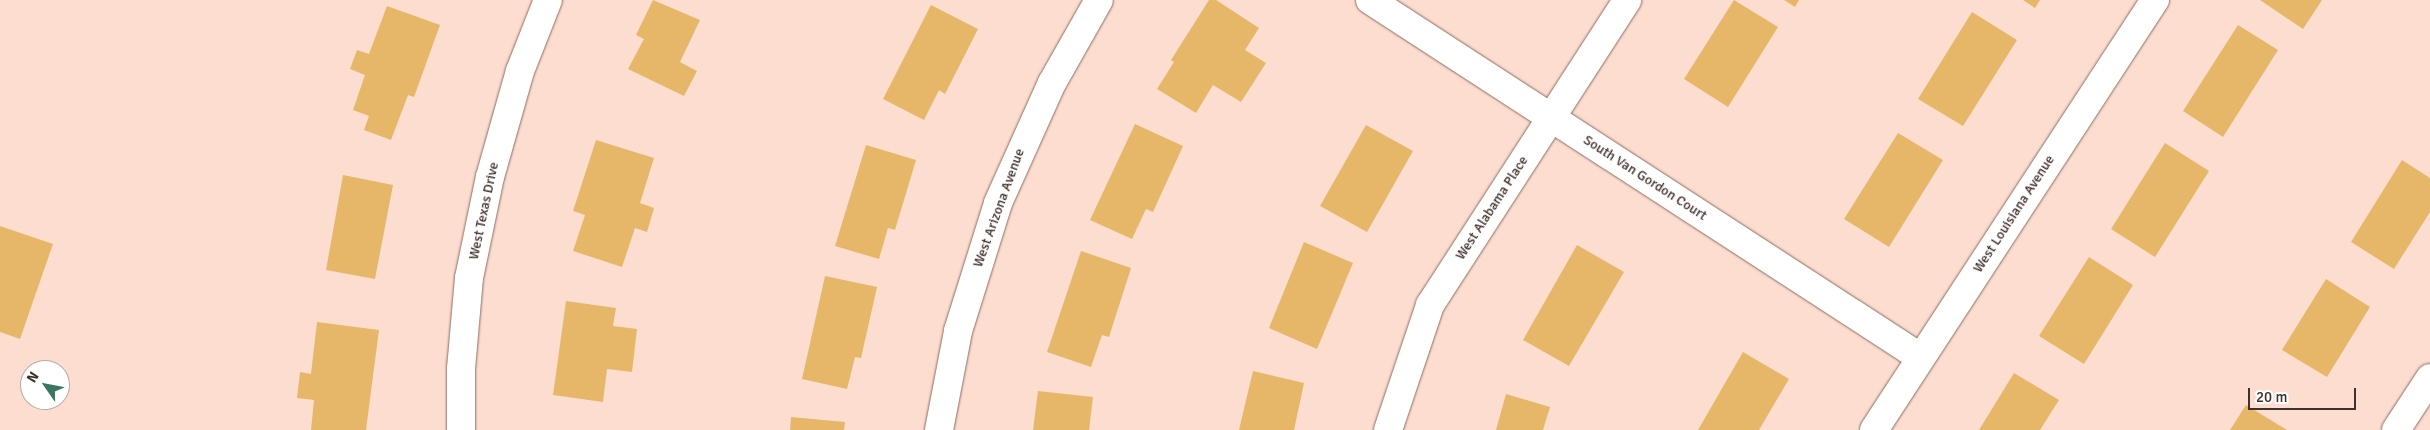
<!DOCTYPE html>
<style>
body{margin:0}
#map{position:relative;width:2430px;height:430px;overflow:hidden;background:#fcddd0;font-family:Signika,sans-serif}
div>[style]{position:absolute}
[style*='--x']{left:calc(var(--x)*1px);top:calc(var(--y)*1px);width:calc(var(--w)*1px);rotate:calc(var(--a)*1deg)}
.building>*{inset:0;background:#e6b769}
.roads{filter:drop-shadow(0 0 1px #8f6d5e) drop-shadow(0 0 1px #8f6d5e)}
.minor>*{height:28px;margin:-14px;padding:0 14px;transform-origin:14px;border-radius:14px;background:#fff}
span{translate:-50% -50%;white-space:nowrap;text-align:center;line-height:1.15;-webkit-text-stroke:4.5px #fff;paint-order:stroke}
.street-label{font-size:14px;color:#3f302a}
.north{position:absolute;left:20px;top:360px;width:50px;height:50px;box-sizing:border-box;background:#fff;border:1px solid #b2acaa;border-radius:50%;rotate:303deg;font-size:14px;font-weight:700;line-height:20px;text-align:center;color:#3f302a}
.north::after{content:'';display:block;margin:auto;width:18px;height:22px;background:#3a7763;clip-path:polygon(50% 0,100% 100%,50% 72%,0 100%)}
.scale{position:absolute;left:2248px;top:388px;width:108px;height:22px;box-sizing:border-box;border:2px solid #3f302a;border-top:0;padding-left:6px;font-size:15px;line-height:18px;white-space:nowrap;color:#3f302a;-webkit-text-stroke:4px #fff;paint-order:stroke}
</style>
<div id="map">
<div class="building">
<i style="clip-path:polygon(653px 0,700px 20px,680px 62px,697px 71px,684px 96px,628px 69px,644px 39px,636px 35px)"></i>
<i style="clip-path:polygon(1209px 0,1216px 0,1259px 28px,1245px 50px,1266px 63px,1241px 102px,1213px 85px,1196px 113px,1157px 89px,1174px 62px,1171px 60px)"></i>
<i style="clip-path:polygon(1734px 0,1778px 27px,1728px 107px,1684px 79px)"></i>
<i style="clip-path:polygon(1784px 0,1799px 0,1795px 7px)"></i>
<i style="clip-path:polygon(2023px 0,2040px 0,2035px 8px)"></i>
<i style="clip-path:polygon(2260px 0,2322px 0,2303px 29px)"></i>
<i style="clip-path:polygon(931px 5px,978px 29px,945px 94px,939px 90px,924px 120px,883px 99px)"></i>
<i style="clip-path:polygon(387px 6px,440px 25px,414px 97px,408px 95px,391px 140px,364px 130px,369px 116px,353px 110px,365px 75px,350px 69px,357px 50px,369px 54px)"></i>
<i style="clip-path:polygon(1972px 12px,2017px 40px,1963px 126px,1918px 99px)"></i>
<i style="clip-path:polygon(2238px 25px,2278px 50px,2223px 137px,2183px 111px)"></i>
<i style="clip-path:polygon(1135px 124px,1183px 146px,1153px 212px,1146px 209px,1132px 239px,1090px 220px)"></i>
<i style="clip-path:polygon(1366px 125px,1413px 151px,1367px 232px,1320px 206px)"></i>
<i style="clip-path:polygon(1898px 133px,1943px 160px,1889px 247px,1844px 219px)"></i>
<i style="clip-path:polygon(596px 140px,654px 158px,640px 203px,654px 208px,647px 232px,635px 228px,622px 267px,573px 251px,585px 215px,573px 211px)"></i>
<i style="clip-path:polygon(2165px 143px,2209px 171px,2155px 257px,2111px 229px)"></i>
<i style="clip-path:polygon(866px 145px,916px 160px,895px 230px,888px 228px,879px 259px,835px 246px)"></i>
<i style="clip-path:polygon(2402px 160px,2430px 178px,2430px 212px,2394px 269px,2351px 242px)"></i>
<i style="clip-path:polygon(343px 175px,393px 185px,375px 279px,326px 270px)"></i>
<i style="clip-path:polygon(0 226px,53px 244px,20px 339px,0 332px)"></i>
<i style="clip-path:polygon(1304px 242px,1353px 263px,1317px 349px,1269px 328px)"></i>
<i style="clip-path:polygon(1577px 245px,1624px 272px,1569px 366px,1523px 340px)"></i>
<i style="clip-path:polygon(1081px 251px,1131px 268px,1109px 337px,1102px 335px,1091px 367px,1047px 352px)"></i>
<i style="clip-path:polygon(2089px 257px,2133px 285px,2084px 364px,2039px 336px)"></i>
<i style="clip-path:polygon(825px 276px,877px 287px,861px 358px,855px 357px,847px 389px,802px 379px)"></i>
<i style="clip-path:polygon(2326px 279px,2370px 307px,2327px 377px,2282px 350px)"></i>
<i style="clip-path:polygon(566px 301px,616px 308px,613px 326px,637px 329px,632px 372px,607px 369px,603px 402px,553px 395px)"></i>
<i style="clip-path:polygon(317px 322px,379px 330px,366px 430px,311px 430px,314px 400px,297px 398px,300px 372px,311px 374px)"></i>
<i style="clip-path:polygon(1743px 352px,1789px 379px,1759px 430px,1698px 430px)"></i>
<i style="clip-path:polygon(1253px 371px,1304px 383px,1294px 430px,1239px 430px)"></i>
<i style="clip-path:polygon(2014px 373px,2059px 400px,2040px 430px,1979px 430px)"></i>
<i style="clip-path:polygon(1038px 391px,1093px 397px,1089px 430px,1033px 430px)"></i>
<i style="clip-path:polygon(1506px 394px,1550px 407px,1543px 430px,1496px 430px)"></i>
<i style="clip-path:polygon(2246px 405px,2287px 430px,2230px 430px)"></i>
<i style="clip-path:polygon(791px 417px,845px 422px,844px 430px,790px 430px)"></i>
</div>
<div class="roads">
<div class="minor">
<i style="--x:1370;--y:0;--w:656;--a:32.99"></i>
<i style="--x:461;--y:430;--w:61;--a:-90"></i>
<i style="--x:461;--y:369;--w:91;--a:-85"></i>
<i style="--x:469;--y:278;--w:103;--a:-78.3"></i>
<i style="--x:490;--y:177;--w:110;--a:-74.2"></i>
<i style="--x:520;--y:71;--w:76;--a:-68.5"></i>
<i style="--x:939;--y:430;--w:101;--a:-79.1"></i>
<i style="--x:958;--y:331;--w:134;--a:-72.6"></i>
<i style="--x:998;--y:203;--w:132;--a:-65.8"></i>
<i style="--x:1052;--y:83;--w:95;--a:-60.5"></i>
<i style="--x:1388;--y:430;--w:132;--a:-71.4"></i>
<i style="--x:1430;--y:305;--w:363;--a:-57.1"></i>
<i style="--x:1874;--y:430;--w:514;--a:-56.84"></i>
<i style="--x:2396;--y:430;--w:62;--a:-56.8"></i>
</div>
</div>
<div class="street-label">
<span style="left:1645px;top:178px;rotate:33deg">South Van Gordon Court</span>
<span style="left:999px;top:208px;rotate:-70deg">West Arizona Avenue</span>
<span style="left:1492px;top:208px;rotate:-57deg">West Alabama Place</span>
<span style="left:484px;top:211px;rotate:-78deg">West Texas Drive</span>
<span style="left:2014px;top:214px;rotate:-57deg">West Louisiana Avenue</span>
</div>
<div class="north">N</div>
<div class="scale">20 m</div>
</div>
